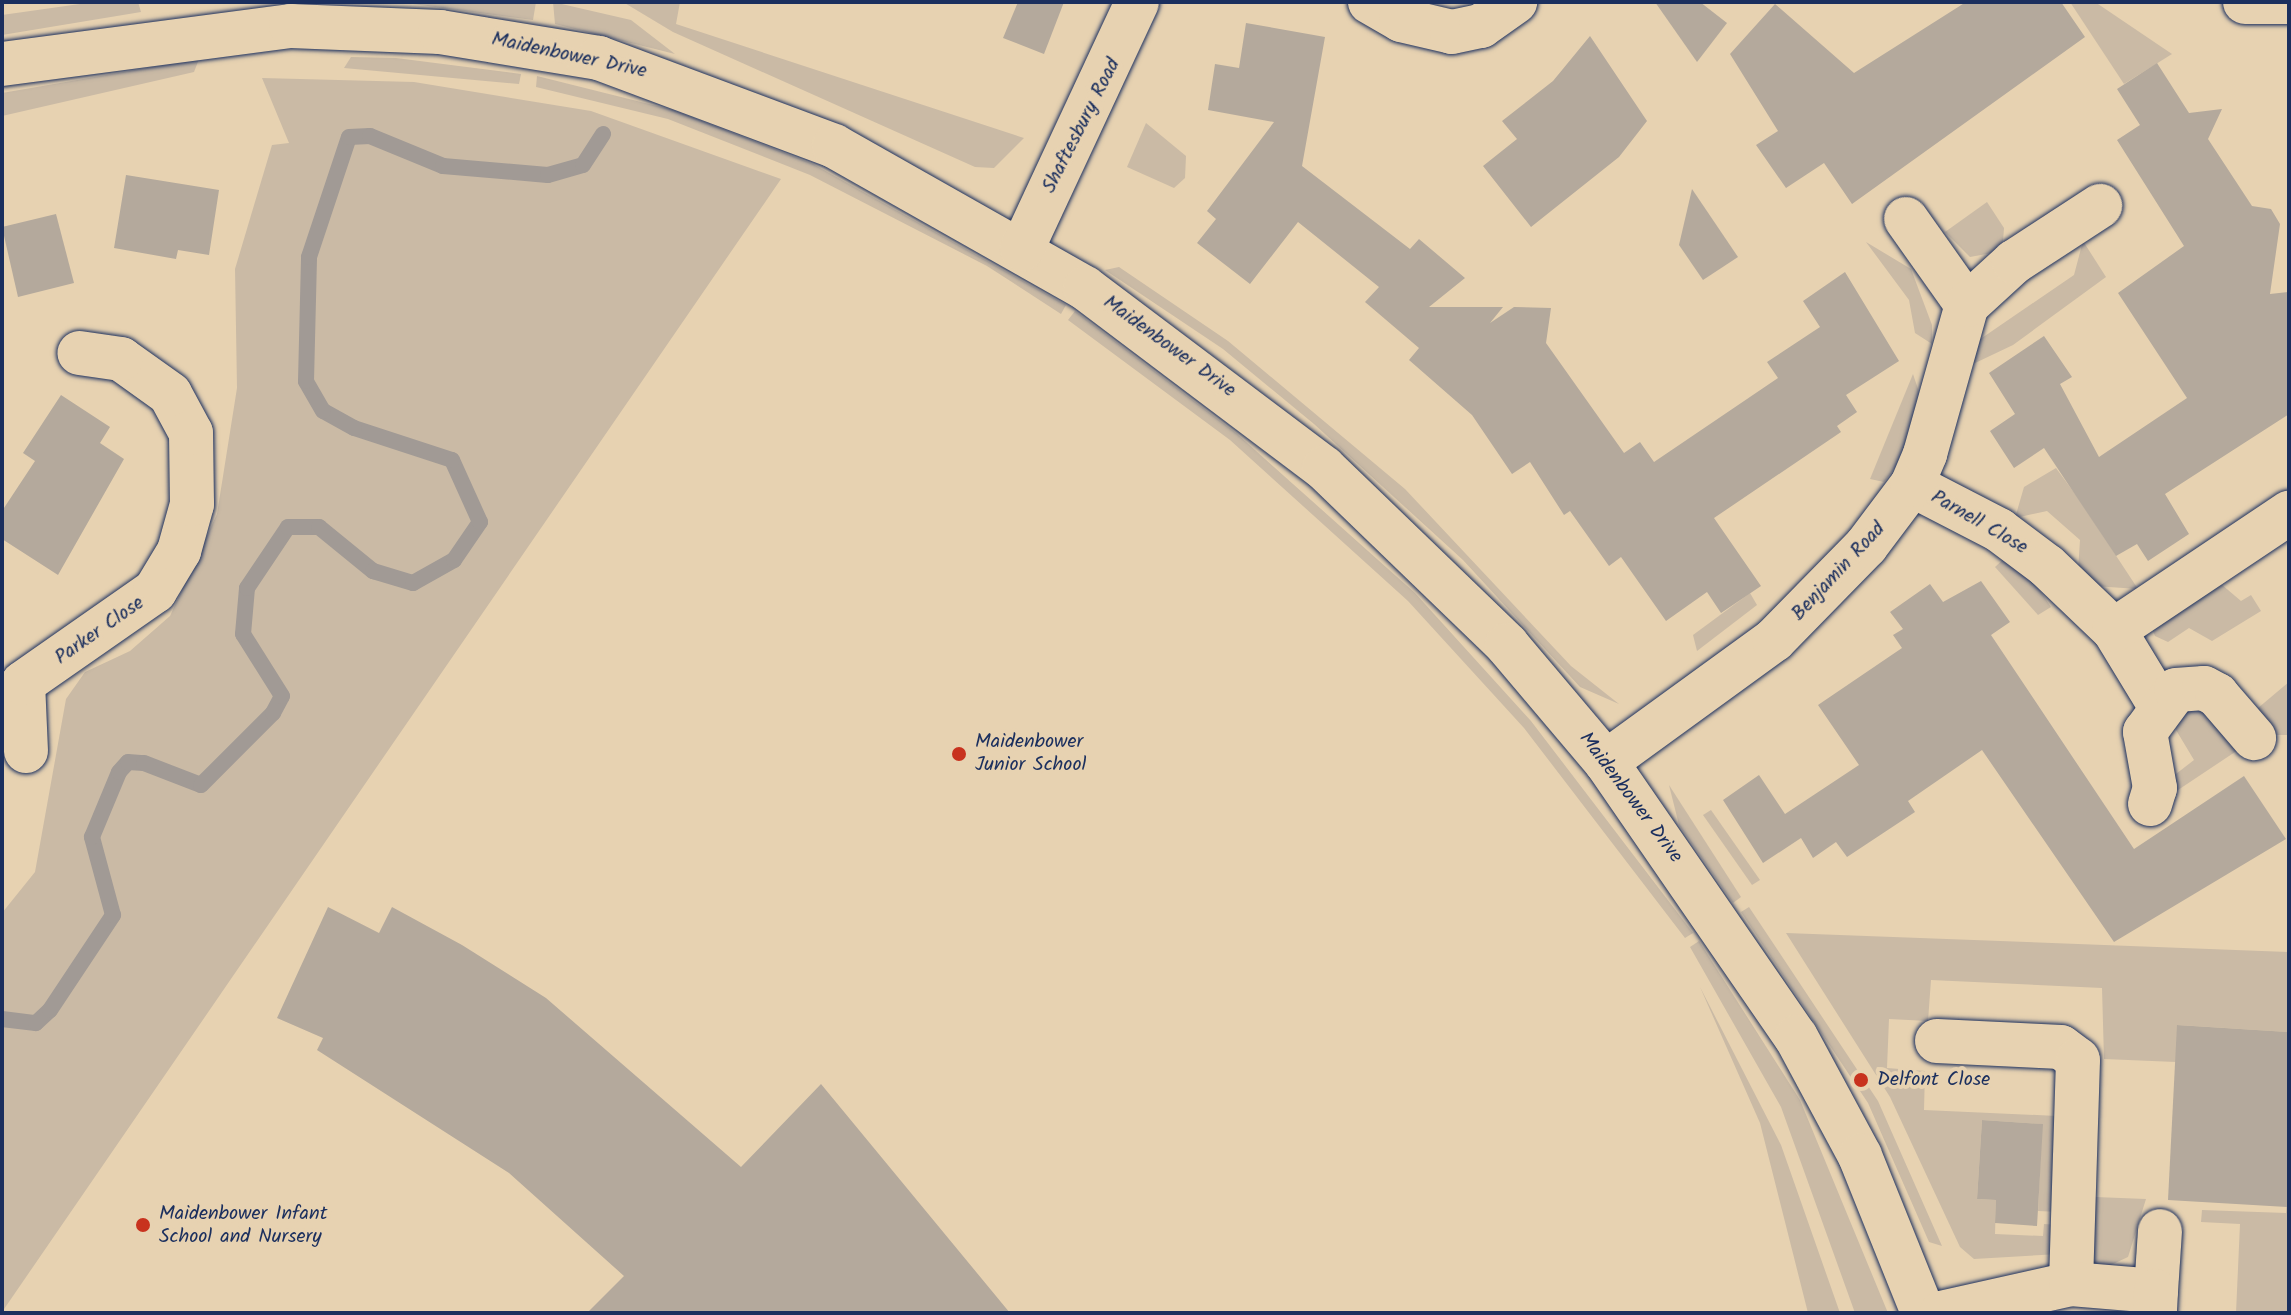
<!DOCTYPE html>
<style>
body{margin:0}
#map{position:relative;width:2291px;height:1315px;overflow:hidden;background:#e7d2b1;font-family:Kalam,sans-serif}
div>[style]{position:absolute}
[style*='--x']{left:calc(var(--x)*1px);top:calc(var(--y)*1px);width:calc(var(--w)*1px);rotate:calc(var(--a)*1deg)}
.green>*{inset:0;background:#cabaa5}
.stream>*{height:16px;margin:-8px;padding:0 8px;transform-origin:8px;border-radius:8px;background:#a19a95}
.building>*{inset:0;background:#b4a99c}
.roads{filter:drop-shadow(0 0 2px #1b2f5e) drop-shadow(0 0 2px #1b2f5e)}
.minor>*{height:44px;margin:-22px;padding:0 22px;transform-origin:22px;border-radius:22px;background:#e7d2b1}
.dots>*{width:22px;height:22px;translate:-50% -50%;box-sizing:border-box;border:4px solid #e7d2b1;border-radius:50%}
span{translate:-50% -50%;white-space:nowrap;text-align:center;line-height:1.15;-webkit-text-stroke:8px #e7d2b1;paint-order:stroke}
.street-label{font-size:20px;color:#1b2f5e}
.poi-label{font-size:20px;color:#1b2f5e}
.left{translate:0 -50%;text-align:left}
.frame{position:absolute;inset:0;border:4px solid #1b2f5e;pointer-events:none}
</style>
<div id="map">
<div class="green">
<i style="clip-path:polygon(94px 2px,138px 2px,141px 12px,2px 35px,2px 15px)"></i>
<i style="clip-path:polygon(398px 2px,536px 2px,533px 20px)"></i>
<i style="clip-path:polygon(553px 2px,631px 20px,675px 54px,555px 24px)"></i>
<i style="clip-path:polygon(623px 2px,680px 2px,676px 24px,1024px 138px,994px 168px,975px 167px,673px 32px)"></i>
<i style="clip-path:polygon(2070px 2px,2095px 2px,2172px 54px,2124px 84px)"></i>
<i style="clip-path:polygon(351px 57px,396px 58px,521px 74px,519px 84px,344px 68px)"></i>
<i style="clip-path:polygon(199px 59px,194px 72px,2px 116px,2px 93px)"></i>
<i style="clip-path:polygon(537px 76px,673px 110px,813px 164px,1066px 305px,1061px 314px,987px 266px,810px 175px,668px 119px,536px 87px)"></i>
<i style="clip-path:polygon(262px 78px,414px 82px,591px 111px,781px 179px,2px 1312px,2px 913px,35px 872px,66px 699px,85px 672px,130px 651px,170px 616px,217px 514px,237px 388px,235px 269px,272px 145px,289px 143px)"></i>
<i style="clip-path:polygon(1146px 123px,1186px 156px,1185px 178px,1174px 188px,1127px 167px)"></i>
<i style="clip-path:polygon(1987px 202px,2004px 228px,2003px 241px,1997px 252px,1970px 257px,1945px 232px)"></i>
<i style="clip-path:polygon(2083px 241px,2106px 277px,2013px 345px,1973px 364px,1976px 342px,2074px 275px)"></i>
<i style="clip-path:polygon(1866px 242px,1911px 269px,1932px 325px,1932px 344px,1915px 333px,1909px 300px)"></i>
<i style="clip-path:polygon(1119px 267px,1228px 341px,1405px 489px,1571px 666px,1619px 704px,1580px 687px,1463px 560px,1314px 424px,1223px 349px,1105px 270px)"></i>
<i style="clip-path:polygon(1075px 311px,1236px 433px,1415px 593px,1531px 721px,1693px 933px,1685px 938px,1524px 728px,1408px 601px,1230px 440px,1068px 320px)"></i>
<i style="clip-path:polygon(1913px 374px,1922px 401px,1898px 464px,1884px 482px,1870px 479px)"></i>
<i style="clip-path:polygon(2056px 468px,2078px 498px,2138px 589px,2094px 586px,2078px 571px,2080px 540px,2047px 511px,2015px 518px,2024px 487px)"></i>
<i style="clip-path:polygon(2006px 557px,2036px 585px,2051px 607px,2038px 615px,1995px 567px)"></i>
<i style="clip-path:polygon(2221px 584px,2241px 601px,2251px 595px,2261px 611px,2212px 641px,2189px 628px,2168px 642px,2155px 636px,2152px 629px)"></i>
<i style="clip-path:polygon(1750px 593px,1757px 605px,1697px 651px,1693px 635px)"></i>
<i style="clip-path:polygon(2289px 682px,2289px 735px,2269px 735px,2258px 708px)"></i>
<i style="clip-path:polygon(2198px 705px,2238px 750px,2175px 792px,2172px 777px,2194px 760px,2176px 730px,2177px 710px)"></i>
<i style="clip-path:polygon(1669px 785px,1741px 897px,1733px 903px,1679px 825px)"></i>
<i style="clip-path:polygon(1711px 810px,1760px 880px,1752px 885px,1703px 815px)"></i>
<i style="clip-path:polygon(1749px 907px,1878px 1101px,1942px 1246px,1929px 1242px,1868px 1103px,1741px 912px)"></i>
<i style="clip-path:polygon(1786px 933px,2289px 952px,2289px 1032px,2178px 1025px,2176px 1062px,2104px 1059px,2102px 988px,1931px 980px,1928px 1021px,1889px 1019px,1887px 1068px,1925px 1071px,1924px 1110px,2057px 1116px,2060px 1212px,2038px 1211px,2042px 1124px,1982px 1120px,1977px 1199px,1996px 1200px,1995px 1234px,2043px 1236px,2044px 1224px,2059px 1225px,2059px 1254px,1974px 1259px,1960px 1247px,1890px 1097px)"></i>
<i style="clip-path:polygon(1699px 941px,1800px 1100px,1888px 1313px,1855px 1313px,1781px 1107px,1690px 947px)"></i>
<i style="clip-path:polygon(1700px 987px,1781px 1145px,1840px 1313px,1808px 1313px,1760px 1123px)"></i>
<i style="clip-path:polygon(2289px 1168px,2289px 1313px,2236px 1313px,2240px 1224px,2201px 1222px,2202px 1210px,2286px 1213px)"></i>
<i style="clip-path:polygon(2095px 1197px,2146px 1199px,2128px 1257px,2098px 1271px,2088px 1259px)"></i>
</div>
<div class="stream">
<i style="--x:2;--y:1019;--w:34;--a:7"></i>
<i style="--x:36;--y:1023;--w:19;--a:-43"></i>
<i style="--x:50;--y:1010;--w:114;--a:-56.4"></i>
<i style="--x:113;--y:915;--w:81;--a:-105.1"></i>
<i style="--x:92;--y:837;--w:70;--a:-67.4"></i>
<i style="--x:119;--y:772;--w:13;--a:-48"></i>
<i style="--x:128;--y:762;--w:16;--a:4"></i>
<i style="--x:144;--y:763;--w:61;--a:21.1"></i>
<i style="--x:201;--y:785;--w:102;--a:-45"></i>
<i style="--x:273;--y:713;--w:19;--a:-62"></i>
<i style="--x:282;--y:696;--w:73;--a:-122.2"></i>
<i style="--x:243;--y:634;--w:46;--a:-85"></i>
<i style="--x:247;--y:588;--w:73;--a:-56.1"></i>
<i style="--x:288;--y:527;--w:31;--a:0"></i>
<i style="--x:319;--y:527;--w:70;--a:39.2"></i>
<i style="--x:373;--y:571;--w:42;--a:16.7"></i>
<i style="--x:413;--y:583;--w:47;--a:-29.3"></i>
<i style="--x:454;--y:560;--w:46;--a:-55.6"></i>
<i style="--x:480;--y:522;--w:68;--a:-114.3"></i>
<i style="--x:452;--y:460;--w:103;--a:-161.9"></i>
<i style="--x:354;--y:428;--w:35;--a:-151"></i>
<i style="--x:323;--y:411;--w:34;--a:-120"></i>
<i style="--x:306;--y:381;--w:124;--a:-88.6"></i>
<i style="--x:309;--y:257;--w:126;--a:-71.6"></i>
<i style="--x:349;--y:137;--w:21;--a:-3"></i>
<i style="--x:370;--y:136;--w:79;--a:22.3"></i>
<i style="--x:443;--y:166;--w:105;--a:4.9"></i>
<i style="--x:548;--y:175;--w:36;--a:-16"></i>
<i style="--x:583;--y:165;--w:37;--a:-57"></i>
</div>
<div class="building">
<i style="clip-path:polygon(1018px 2px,1064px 2px,1044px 54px,1003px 38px)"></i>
<i style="clip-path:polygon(1655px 2px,1700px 2px,1727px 23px,1697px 62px)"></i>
<i style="clip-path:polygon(1966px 2px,2061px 2px,2085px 37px,1852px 204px,1824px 163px,1786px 188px,1756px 145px,1778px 131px,1730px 54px,1775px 4px,1854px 73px)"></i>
<i style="clip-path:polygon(1246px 23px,1325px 37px,1302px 166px,1410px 249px,1419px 239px,1465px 278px,1429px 307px,1503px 307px,1490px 323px,1514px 307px,1551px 308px,1546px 343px,1624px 453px,1640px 442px,1654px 462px,1778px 378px,1767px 362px,1820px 327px,1803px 301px,1845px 272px,1899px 361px,1846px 395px,1857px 412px,1837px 426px,1841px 432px,1714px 518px,1761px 586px,1721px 613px,1707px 592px,1666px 621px,1621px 557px,1609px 566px,1570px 511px,1564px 515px,1530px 462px,1512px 474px,1472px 415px,1409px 360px,1419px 348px,1365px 302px,1379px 287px,1298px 222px,1250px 284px,1197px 243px,1216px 219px,1207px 211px,1274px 122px,1208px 110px,1215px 64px,1239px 68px)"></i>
<i style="clip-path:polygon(1590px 36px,1647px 121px,1619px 157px,1531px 227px,1483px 166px,1517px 139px,1502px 121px,1553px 81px)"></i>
<i style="clip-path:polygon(2157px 63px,2189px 113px,2222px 109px,2208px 139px,2252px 206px,2271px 209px,2280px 224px,2270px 294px,2289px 292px,2289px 414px,2165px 494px,2189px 534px,2148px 561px,2137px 544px,2116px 556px,2044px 448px,2014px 468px,1990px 431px,2015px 414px,1989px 373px,2044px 336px,2072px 377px,2060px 384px,2099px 457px,2187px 398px,2118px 293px,2184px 246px,2117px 140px,2140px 125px,2117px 89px)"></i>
<i style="clip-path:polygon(126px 175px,219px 190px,209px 255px,178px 250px,176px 259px,114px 248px)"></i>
<i style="clip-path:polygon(1692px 189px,1738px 257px,1703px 280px,1679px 245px)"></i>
<i style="clip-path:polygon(56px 214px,74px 283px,18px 297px,2px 227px)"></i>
<i style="clip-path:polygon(61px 395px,110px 427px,100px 443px,124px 459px,58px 575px,2px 539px,2px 511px,35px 461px,23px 453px)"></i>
<i style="clip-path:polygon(1981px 581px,2010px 622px,1991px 635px,2134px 849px,2244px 776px,2286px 839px,2114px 942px,1982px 750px,1908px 801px,1915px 812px,1847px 857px,1836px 842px,1813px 858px,1801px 838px,1763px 863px,1723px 800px,1759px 775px,1785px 814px,1859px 765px,1818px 705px,1902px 648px,1893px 635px,1903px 629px,1890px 612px,1930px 584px,1943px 602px)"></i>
<i style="clip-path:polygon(328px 907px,379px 933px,392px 907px,462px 945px,546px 998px,741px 1167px,821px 1084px,1010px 1313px,587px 1313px,624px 1276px,509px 1173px,317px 1050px,323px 1038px,277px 1018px)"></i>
<i style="clip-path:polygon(2177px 1025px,2289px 1032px,2287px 1207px,2168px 1200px)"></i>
<i style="clip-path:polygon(1982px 1120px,2043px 1124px,2037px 1226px,1995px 1223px,1996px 1200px,1977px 1199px)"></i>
</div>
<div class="roads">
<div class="minor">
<i style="--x:1370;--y:2;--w:36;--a:30"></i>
<i style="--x:1401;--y:20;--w:52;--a:13.2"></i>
<i style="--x:1452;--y:32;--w:30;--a:-12"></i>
<i style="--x:1481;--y:26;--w:42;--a:-35.2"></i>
<i style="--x:2245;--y:2;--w:44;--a:0"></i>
<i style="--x:2;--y:64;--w:291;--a:-7.5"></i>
<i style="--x:291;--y:26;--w:149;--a:2.3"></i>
<i style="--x:440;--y:32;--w:161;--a:9.3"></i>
<i style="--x:599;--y:58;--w:251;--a:20.5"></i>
<i style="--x:834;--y:146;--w:288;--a:29.5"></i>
<i style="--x:1085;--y:288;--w:299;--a:37"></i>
<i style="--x:1324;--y:468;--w:255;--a:44"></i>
<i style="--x:1507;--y:645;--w:153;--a:49.8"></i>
<i style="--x:1606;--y:762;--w:334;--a:55.4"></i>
<i style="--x:1796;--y:1037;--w:135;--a:61.7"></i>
<i style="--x:1860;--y:1156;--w:169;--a:68.1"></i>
<i style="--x:1906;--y:219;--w:105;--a:54.7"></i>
<i style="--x:1022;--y:249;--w:272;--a:-65"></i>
<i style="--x:1912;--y:485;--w:98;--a:27.3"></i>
<i style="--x:1999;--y:530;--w:60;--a:36.9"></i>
<i style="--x:2047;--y:566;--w:93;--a:43.7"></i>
<i style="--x:2114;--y:630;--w:87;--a:58.7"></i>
<i style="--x:2114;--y:630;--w:211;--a:-33.8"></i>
<i style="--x:26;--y:751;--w:68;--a:-92.5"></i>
<i style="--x:23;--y:683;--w:161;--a:-34.9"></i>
<i style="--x:155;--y:591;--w:47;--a:-59"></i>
<i style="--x:179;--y:551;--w:49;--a:-74.5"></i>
<i style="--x:192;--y:504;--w:71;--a:-90.8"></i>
<i style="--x:191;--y:433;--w:44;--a:-118.3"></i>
<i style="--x:170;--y:394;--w:60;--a:-144.5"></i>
<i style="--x:121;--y:359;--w:42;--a:-171.9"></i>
<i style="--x:1606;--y:762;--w:208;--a:-36"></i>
<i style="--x:1774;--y:640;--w:132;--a:-45.6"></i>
<i style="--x:1866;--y:546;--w:76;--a:-53"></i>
<i style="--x:1912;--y:485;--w:34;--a:-67"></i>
<i style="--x:1925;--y:454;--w:155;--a:-74.3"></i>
<i style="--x:1967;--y:305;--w:64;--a:-42.5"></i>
<i style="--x:2014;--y:262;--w:103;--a:-33.1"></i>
<i style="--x:2150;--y:804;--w:17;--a:-73"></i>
<i style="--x:2155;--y:788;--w:57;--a:-100.1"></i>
<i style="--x:2145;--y:732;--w:52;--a:-53.6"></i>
<i style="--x:2176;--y:690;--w:28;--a:-4"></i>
<i style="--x:2204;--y:688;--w:15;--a:28"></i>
<i style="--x:2217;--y:695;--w:57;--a:49.3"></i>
<i style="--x:1937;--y:1041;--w:124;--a:2.8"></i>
<i style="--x:2061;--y:1047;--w:21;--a:37"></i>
<i style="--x:2078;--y:1060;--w:224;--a:91.8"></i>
<i style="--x:2156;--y:1291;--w:60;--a:-86.2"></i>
<i style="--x:1941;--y:1313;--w:133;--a:-12.6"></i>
<i style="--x:2071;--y:1284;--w:85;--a:4.7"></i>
<i style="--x:2156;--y:1291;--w:22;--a:93"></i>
</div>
</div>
<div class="dots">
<i style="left:959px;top:754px;background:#c8321e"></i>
<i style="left:1861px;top:1080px;background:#c8321e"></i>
<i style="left:143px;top:1225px;background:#c8321e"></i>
</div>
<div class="street-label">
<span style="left:569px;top:56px;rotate:12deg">Maidenbower Drive</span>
<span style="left:1082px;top:126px;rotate:-63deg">Shaftesbury Road</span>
<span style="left:1169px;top:347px;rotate:36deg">Maidenbower Drive</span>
<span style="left:1979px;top:523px;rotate:30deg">Parnell Close</span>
<span style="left:1839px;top:572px;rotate:-47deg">Benjamin Road</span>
<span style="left:100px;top:631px;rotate:-35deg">Parker Close</span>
<span style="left:1630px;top:798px;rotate:53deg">Maidenbower Drive</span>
</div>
<div class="poi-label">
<span class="left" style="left:975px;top:754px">Maidenbower<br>Junior School</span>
<span class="left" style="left:1877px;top:1080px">Delfont Close</span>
<span class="left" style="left:159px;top:1226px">Maidenbower Infant<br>School and Nursery</span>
</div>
<div class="frame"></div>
</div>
